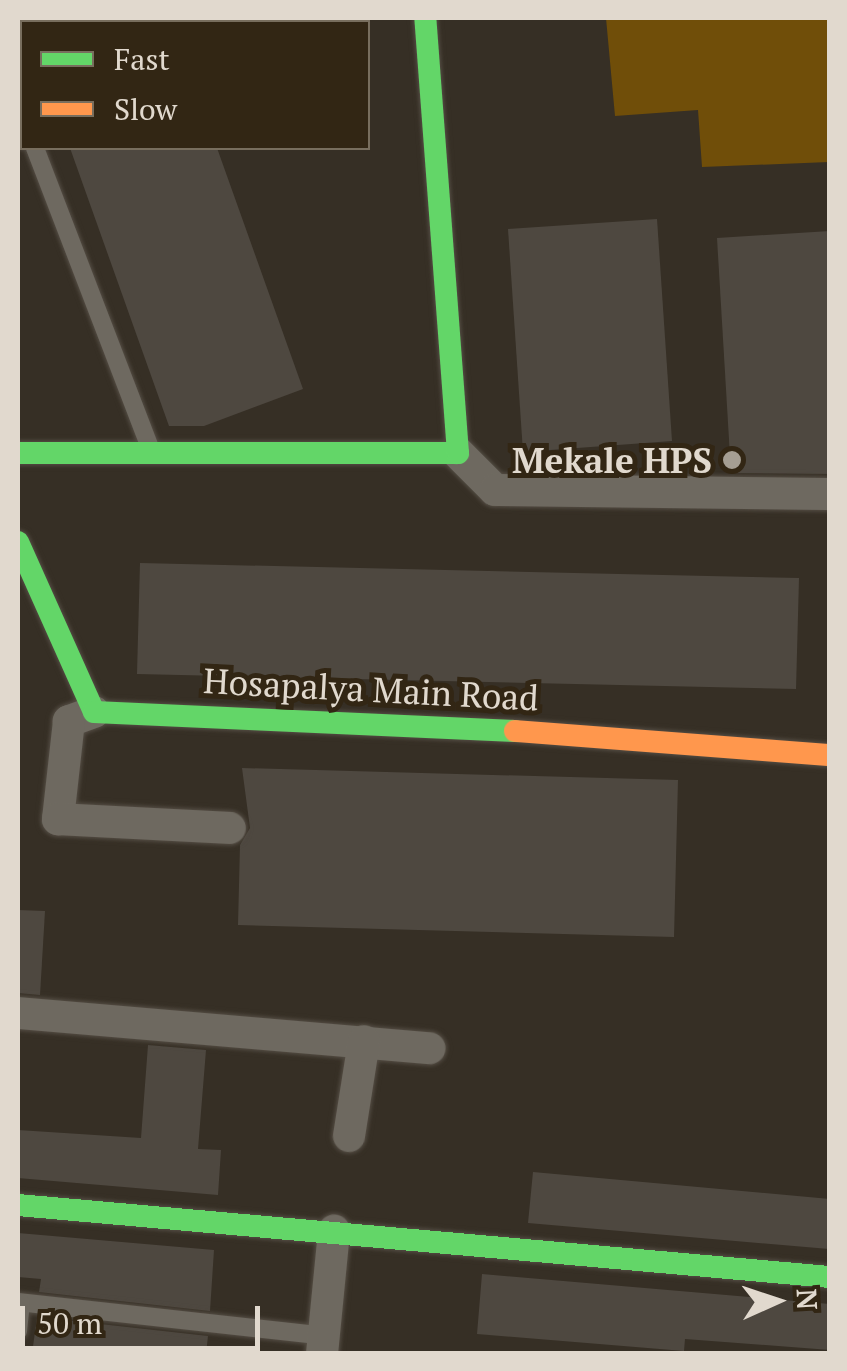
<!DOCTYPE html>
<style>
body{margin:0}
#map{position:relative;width:847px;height:1371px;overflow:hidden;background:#362f25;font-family:"PT Serif",serif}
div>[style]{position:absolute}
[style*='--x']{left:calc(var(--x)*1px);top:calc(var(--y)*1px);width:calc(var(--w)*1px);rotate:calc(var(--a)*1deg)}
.green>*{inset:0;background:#704e09}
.building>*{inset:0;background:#4e4840}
.roads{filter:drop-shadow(0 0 2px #544d44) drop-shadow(0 0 2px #544d44)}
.lane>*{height:18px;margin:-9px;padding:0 9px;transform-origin:9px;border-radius:9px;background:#6e6960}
.street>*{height:32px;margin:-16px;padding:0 16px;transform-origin:16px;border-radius:16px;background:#6e6960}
.fast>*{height:22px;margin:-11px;padding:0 11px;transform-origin:11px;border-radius:11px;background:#63d668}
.slow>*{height:22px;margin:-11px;padding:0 11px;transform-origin:11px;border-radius:11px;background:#ff974d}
.dots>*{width:28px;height:28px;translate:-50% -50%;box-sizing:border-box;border:5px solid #322614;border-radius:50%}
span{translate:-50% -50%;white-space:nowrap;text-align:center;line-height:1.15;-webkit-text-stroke:10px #322614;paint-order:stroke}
.poi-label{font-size:35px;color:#e1d9ce;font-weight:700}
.right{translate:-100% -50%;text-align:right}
.street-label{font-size:35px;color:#e1d9ce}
.frame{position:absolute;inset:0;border:20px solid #e1d9ce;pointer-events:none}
.legend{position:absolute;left:20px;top:20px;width:350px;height:130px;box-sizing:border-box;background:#322614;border:2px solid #786e5e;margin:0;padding:12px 18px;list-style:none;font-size:30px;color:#e1d9ce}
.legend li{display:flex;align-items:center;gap:20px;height:50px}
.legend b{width:50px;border:2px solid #786e5e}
.north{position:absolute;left:727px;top:1251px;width:100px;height:100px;-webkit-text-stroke:8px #322614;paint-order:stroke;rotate:87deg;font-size:28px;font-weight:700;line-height:40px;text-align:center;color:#e1d9ce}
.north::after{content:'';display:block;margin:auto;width:35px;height:45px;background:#e1d9ce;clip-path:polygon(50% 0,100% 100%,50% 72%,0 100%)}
.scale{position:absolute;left:20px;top:1306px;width:240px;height:45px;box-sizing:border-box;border:5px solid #e1d9ce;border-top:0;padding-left:12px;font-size:30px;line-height:35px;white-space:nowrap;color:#e1d9ce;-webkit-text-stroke:8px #322614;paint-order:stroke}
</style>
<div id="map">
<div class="green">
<i style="clip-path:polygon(606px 18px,829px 18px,829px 162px,702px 167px,698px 110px,615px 116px)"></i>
</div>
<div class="building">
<i style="clip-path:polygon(70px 148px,217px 148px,303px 389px,204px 426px,169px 426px)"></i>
<i style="clip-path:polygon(657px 219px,672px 441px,523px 452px,508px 229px)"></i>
<i style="clip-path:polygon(830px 231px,830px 474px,731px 473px,717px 238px)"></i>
<i style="clip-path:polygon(140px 563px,799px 578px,796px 689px,137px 674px)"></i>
<i style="clip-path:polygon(242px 768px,678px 780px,674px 937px,238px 925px,240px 845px,250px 828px)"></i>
<i style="clip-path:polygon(18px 910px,45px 911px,40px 995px,18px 993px)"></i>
<i style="clip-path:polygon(148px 1045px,206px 1050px,198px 1149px,221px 1150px,218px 1195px,18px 1178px,18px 1130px,141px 1138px)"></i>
<i style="clip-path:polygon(533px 1172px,830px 1199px,829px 1249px,528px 1223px)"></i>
<i style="clip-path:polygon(18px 1233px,214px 1250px,210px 1311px,39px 1292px,41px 1279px,18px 1277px)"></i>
<i style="clip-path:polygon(482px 1274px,830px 1304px,830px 1350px,685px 1339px,684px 1351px,477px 1334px)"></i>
<i style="clip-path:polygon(37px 1317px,208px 1336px,206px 1354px,32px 1354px)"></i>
</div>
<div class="roads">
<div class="lane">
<i style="--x:18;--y:138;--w:4;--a:27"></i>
<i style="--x:35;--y:148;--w:321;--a:69"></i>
<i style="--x:18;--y:1302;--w:308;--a:6.3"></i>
<i style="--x:18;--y:1331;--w:28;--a:-84"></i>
</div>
<div class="street">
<i style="--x:458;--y:453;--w:52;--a:45"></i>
<i style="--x:495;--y:490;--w:335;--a:0.7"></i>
<i style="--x:94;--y:712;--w:27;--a:160"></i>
<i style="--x:69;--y:721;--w:99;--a:96.4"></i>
<i style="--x:58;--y:819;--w:172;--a:3"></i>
<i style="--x:18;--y:1013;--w:413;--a:4.9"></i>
<i style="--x:349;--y:1136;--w:96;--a:-81"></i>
<i style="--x:322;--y:1354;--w:124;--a:-84.4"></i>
</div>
<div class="fast">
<i style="--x:18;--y:453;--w:440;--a:0"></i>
<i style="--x:458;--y:453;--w:436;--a:-94.3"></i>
<i style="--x:18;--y:542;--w:186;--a:65.9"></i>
<i style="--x:94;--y:712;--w:421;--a:2.6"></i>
<i style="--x:18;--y:1205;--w:815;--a:5.07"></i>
</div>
<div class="slow">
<i style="--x:515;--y:731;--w:316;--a:4.4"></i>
</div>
</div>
<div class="dots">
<i style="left:732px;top:460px;background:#a59e93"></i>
</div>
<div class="poi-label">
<span class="right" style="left:712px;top:460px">Mekale HPS</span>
</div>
<div class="street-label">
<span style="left:371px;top:689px;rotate:3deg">Hosapalya Main Road</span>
</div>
<div class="frame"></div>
<ul class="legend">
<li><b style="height:12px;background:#63d668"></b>Fast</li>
<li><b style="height:12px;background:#ff974d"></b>Slow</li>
</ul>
<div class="north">N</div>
<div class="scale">50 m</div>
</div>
